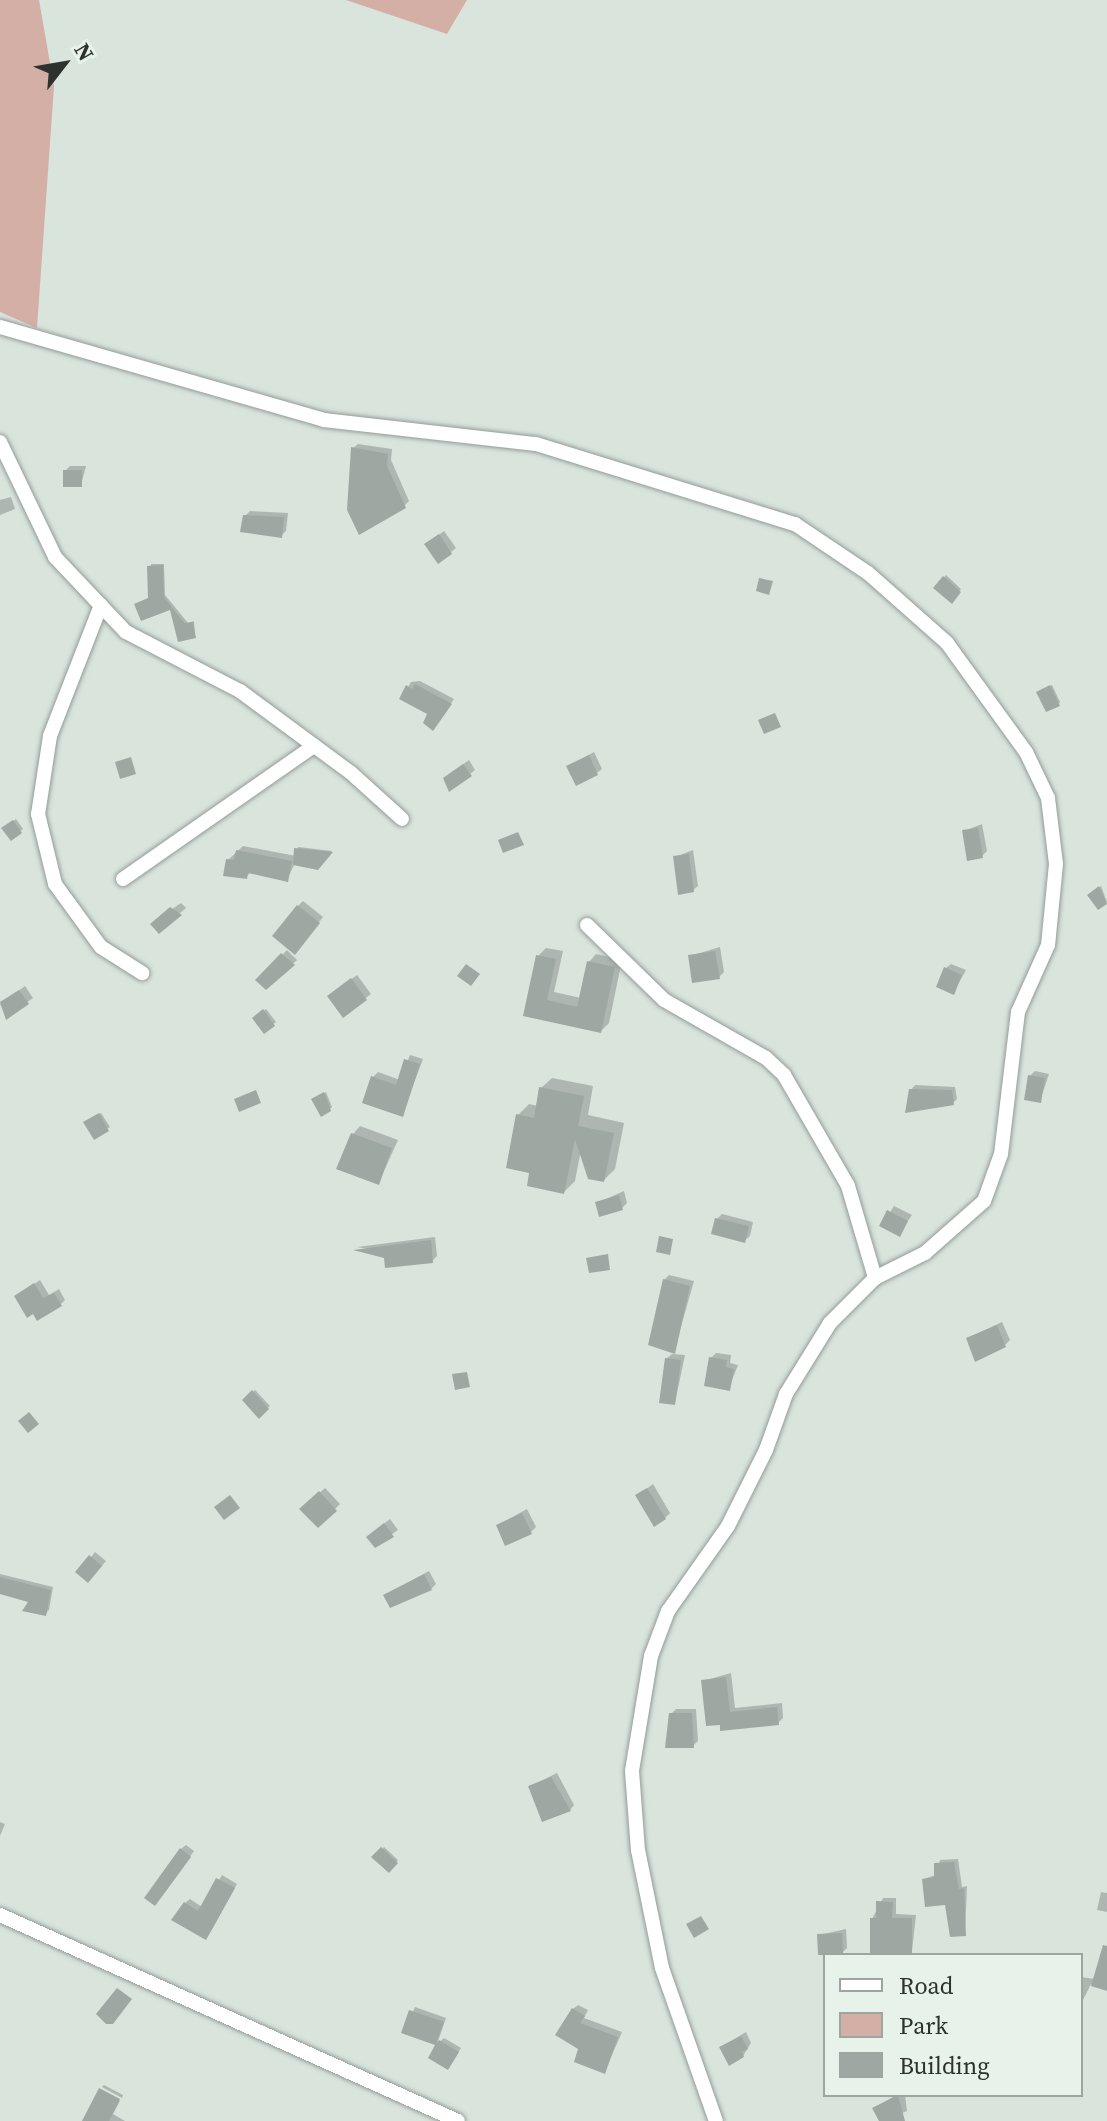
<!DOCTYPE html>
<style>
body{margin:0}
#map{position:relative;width:1107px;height:2121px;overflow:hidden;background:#d9e4dd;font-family:"Source Serif 4",serif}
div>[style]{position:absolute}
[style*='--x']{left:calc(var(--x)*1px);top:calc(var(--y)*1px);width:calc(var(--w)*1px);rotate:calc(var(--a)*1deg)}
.green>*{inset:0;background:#d4afa6}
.shadow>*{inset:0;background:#0003}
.building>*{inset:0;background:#9da8a2}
.roads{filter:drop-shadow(0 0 2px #929d96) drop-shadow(0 0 2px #929d96)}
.street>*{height:14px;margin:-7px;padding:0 7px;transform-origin:7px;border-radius:7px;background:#fff}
span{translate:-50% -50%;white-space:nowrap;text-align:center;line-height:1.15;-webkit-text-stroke:6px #e6f2ea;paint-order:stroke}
.legend{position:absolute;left:823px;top:1953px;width:260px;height:144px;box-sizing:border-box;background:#e6f2ea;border:2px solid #9ca59f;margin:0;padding:10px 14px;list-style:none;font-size:24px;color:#2e322f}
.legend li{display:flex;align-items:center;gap:16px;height:40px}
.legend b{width:40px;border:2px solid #9ca59f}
.north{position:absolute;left:24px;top:24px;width:80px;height:80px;-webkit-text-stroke:6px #e6f2ea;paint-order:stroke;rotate:59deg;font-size:22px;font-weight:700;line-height:32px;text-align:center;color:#2e322f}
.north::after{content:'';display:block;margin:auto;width:28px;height:36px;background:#2e322f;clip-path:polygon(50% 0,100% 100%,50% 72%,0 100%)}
</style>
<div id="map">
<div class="green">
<i style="clip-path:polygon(0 0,39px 0,54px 86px,37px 328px,0 312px)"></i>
<i style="clip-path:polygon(346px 0,467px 0,447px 34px)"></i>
</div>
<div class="shadow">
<i style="clip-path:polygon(358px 444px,392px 449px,391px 460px,409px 501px,404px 506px,353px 448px)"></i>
<i style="clip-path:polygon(70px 466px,86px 466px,81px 485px,65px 471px)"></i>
<i style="clip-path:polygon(11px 497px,15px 509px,0 515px,0 500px)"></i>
<i style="clip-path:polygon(250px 511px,288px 513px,286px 531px,281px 536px,245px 516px)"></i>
<i style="clip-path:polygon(444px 531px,456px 548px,451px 552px,432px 540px)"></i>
<i style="clip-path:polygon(151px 564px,164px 564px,165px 595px,188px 623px,194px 621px,195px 636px,172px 607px,150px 598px)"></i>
<i style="clip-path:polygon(946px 575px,961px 589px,951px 601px,935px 588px)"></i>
<i style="clip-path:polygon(420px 681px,454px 699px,437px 724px,430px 713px,402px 698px,411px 682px)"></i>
<i style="clip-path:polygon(1052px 685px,1060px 702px,1059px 704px,1040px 691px)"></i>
<i style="clip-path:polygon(594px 752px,602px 769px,597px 773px,569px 766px)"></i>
<i style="clip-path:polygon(469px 760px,475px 770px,470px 774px,451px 773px)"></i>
<i style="clip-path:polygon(16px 819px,23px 829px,12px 838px,4px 828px)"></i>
<i style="clip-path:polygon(982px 824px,987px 851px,982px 856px,964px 831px)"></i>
<i style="clip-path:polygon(243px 846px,296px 856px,298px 847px,332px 851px,317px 868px,295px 863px,287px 880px,251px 872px,246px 877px,228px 860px)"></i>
<i style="clip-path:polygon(693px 850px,698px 886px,693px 890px,675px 857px)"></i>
<i style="clip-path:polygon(1101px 886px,1107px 902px,1099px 908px,1089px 895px)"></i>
<i style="clip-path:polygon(303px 901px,323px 917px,300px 947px,298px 906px)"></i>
<i style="clip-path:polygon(181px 903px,186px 908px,159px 931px,157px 919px)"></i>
<i style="clip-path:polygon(720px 947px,724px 972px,719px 977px,690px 956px)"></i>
<i style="clip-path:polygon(546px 948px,563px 951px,554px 992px,581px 998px,589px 962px,596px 954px,622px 960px,609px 1023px,601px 1031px,525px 1015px,538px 956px)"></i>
<i style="clip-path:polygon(287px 950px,297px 960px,266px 988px,258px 980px)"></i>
<i style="clip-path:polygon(951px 964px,966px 970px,953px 993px,946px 968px)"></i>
<i style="clip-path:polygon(357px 975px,371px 994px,343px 1015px,334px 992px)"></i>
<i style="clip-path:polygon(25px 986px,33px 998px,7px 1017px,0 1004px)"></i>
<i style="clip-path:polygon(266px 1009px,276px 1022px,264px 1031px,254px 1018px)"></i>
<i style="clip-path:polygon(410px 1055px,423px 1059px,402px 1115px,373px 1077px,378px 1072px,400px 1080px)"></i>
<i style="clip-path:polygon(1035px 1071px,1049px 1074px,1040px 1101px,1030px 1076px)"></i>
<i style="clip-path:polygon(552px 1078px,593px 1086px,588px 1115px,624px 1123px,615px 1169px,604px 1180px,581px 1150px,575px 1181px,564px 1192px,532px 1171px,518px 1115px,529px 1104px,538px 1106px,541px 1088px)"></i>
<i style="clip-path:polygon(915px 1085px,955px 1087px,957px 1099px,953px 1103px,911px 1090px)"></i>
<i style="clip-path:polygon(326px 1092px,332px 1107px,330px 1109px,315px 1098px)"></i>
<i style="clip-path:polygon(101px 1113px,110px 1127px,95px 1137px,88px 1121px)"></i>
<i style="clip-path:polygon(360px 1126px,398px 1140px,379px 1182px,353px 1134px)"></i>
<i style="clip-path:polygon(624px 1191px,627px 1203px,622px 1208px,597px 1203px)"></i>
<i style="clip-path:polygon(894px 1206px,912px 1215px,899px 1234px,882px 1225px)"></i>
<i style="clip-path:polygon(722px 1214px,753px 1222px,750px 1236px,745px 1240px,717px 1219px)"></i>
<i style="clip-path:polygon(435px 1237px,437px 1256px,432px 1261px,357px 1247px)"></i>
<i style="clip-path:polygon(669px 1275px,694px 1281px,674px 1351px,664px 1280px)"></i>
<i style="clip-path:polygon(40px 1280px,49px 1295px,59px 1289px,65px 1300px,60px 1305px,16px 1296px)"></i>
<i style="clip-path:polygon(1002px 1322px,1010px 1340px,1005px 1345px,968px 1338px)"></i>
<i style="clip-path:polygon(716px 1353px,731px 1355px,730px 1363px,738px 1365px,729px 1388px,711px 1358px)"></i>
<i style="clip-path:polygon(672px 1354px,685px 1355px,675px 1403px,667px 1358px)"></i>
<i style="clip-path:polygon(255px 1390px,270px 1406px,259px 1416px,245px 1400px)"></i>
<i style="clip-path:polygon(653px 1484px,670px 1513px,665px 1518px,637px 1496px)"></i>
<i style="clip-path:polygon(325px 1488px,340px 1504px,318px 1526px,302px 1509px)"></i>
<i style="clip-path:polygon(527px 1509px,536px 1527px,531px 1532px,498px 1525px)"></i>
<i style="clip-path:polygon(390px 1519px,398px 1530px,375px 1546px,373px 1532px)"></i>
<i style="clip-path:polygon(95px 1552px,106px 1561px,93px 1576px,91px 1557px)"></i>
<i style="clip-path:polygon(429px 1571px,436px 1584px,431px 1589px,386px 1595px)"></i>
<i style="clip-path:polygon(0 1574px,53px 1587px,49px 1610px,45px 1614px,31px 1600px,0 1592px)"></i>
<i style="clip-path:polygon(731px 1673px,735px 1708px,782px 1703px,783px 1718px,778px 1723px,722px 1729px,703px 1681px)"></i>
<i style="clip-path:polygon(676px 1709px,696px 1709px,698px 1741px,693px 1746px,671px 1714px)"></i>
<i style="clip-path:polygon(557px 1773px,574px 1805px,570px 1810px,531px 1786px)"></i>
<i style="clip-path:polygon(0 1822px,5px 1824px,0 1836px)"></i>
<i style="clip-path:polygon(186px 1845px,194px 1851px,160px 1899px,181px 1849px)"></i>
<i style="clip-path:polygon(384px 1847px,398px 1860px,389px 1871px,374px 1857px)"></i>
<i style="clip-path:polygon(958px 1859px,962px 1887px,967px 1886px,965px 1934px,947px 1902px,924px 1879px,936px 1875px,940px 1860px)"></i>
<i style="clip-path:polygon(222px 1875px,237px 1884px,210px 1933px,185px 1903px,190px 1899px,202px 1907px)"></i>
<i style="clip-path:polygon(1101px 1892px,1107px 1893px,1107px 1912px,1097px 1910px)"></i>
<i style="clip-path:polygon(883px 1898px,896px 1898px,896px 1914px,916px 1915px,912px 1951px,872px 1919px)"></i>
<i style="clip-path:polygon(846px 1929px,847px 1948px,842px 1953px,819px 1935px)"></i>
<i style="clip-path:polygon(1107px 1969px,1107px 1989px,1091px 1984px,1081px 2004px,1081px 1977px,1095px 1979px)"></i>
<i style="clip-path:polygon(578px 2005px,588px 2010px,584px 2018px,622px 2032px,605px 2071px,581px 2048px,573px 2009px)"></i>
<i style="clip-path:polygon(415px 2007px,446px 2018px,437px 2044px,403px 2032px)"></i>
<i style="clip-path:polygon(746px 2032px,751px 2043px,743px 2056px,721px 2047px)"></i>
<i style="clip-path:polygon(444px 2038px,461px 2048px,451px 2064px,437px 2044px)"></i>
<i style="clip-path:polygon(104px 2085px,123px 2095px,122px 2098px,102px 2087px)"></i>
<i style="clip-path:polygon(100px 2091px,120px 2101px,113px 2114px,125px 2121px,84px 2121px)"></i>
<i style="clip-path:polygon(896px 2095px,905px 2095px,907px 2111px,882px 2121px,875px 2108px)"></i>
</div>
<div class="building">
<i style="clip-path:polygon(351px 447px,388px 454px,387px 466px,406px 508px,359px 535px,347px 510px)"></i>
<i style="clip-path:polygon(63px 470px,82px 470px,82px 487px,63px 487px)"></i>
<i style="clip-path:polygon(243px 515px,284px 517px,282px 538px,240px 532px)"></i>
<i style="clip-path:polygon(439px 534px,452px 554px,438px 564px,424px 544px)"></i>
<i style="clip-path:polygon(163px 565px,164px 597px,185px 623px,193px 622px,196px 638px,178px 642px,170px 610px,141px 621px,134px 604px,148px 598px,147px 566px)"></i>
<i style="clip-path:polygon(943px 576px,961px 592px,952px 604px,933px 588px)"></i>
<i style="clip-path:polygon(759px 578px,773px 581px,769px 595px,756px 591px)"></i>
<i style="clip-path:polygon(415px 684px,452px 704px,433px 731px,423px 723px,427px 714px,399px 699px,406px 685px,412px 689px)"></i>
<i style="clip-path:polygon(1050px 685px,1060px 706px,1046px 712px,1036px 692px)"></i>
<i style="clip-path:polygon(775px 713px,781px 727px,764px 734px,758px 720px)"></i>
<i style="clip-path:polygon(589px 755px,598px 775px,576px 786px,566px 766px)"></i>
<i style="clip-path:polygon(131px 757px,136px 774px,120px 779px,115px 762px)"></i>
<i style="clip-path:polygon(463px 764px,472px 776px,449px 792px,443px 778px)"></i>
<i style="clip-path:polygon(13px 820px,22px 833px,11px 841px,1px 828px)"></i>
<i style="clip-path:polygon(978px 828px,983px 858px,967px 861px,962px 830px)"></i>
<i style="clip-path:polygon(518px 832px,524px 845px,503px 853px,498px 840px)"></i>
<i style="clip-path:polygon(294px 848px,333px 852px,318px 870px,293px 865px)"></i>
<i style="clip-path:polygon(236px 850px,292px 861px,288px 882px,248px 873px,247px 879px,223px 876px,226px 859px,234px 860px)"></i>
<i style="clip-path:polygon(689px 854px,694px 892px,678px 895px,673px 856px)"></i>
<i style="clip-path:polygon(1099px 886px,1107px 904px,1098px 910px,1087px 895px)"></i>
<i style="clip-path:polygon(297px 905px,320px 923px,295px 955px,272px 936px)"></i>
<i style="clip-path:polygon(170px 907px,182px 915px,159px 934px,150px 924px)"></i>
<i style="clip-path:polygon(715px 951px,720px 979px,692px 983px,688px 955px)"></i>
<i style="clip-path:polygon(281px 953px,295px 965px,266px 990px,255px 980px)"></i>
<i style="clip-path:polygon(536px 955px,556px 959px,547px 1000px,577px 1007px,587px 961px,615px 967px,601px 1033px,523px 1016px)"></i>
<i style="clip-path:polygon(466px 964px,480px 974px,471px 986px,457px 976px)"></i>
<i style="clip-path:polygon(944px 967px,962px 975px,954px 995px,936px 987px)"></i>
<i style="clip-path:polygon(351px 978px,367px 1000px,343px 1018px,327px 996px)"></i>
<i style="clip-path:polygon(19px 990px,29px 1004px,6px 1020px,0 1002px)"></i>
<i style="clip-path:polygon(263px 1009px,275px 1026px,264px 1034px,252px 1018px)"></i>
<i style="clip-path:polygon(404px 1059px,420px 1064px,403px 1117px,362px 1103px,371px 1076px,396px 1085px)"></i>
<i style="clip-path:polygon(1028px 1075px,1045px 1078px,1041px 1103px,1024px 1100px)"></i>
<i style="clip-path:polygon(539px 1087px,584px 1096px,578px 1126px,614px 1133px,604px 1182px,588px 1179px,575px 1139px,564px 1194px,527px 1186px,529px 1173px,506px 1168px,516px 1114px,534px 1118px)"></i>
<i style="clip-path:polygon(909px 1089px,952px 1090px,954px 1105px,905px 1113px)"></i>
<i style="clip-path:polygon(256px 1090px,261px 1103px,239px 1112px,234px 1099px)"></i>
<i style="clip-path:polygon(324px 1092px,331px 1111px,321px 1117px,311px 1099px)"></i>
<i style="clip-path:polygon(99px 1113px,109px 1131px,94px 1140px,83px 1122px)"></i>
<i style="clip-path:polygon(351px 1133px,392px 1148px,379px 1185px,336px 1169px)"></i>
<i style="clip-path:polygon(619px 1195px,623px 1210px,599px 1217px,595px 1202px)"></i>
<i style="clip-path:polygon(887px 1210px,908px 1221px,900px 1237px,879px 1226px)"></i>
<i style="clip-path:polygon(715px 1218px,749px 1226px,745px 1243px,711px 1234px)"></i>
<i style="clip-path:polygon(659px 1236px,673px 1239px,670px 1255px,656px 1252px)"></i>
<i style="clip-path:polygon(431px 1240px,433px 1263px,385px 1268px,384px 1258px,353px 1250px)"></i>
<i style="clip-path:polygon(608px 1254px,610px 1270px,589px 1273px,586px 1258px)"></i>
<i style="clip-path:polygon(663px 1279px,690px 1286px,675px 1354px,648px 1345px)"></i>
<i style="clip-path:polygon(34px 1283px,43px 1298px,54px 1293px,62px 1306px,37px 1321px,33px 1314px,27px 1318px,14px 1296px)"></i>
<i style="clip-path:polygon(997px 1325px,1006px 1347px,975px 1362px,966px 1338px)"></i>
<i style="clip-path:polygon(709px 1357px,727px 1360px,726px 1367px,734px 1369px,730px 1391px,704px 1386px)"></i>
<i style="clip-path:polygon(665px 1358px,681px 1360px,675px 1405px,659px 1403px)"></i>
<i style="clip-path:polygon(467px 1372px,470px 1387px,455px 1390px,452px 1374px)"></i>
<i style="clip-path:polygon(252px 1390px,269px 1409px,259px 1419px,242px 1400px)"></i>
<i style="clip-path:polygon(29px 1412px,39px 1424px,28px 1433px,18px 1421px)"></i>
<i style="clip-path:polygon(647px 1488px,666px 1519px,654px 1527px,635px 1495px)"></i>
<i style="clip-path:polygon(319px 1491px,337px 1511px,318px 1528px,299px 1509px)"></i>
<i style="clip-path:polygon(230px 1495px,240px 1508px,224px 1520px,214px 1507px)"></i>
<i style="clip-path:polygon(522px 1513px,532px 1534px,505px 1546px,496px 1525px)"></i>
<i style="clip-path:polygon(384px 1523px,394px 1537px,375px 1548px,366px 1537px)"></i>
<i style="clip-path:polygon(89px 1555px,102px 1566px,88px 1583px,75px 1572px)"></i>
<i style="clip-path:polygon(424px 1574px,432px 1590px,390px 1608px,383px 1595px)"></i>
<i style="clip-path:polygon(0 1577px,51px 1590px,46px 1616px,22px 1611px,28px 1602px,0 1594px)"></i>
<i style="clip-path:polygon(726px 1677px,730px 1712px,777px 1707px,779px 1725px,720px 1731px,720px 1725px,706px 1726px,701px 1680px)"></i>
<i style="clip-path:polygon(669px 1713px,692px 1713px,694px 1748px,665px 1748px)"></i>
<i style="clip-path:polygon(551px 1777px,571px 1811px,542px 1822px,528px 1786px)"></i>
<i style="clip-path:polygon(381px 1847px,398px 1863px,389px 1873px,371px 1857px)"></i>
<i style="clip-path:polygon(180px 1848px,191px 1857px,155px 1906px,144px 1898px)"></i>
<i style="clip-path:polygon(954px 1862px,959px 1889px,964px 1888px,966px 1936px,950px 1937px,945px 1905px,925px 1907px,922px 1879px,934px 1877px,934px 1863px)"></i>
<i style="clip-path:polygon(216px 1878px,235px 1888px,206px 1940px,171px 1920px,184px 1902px,198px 1911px)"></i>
<i style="clip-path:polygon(876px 1901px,893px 1902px,892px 1918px,912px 1918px,912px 1953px,870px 1953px,870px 1918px,876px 1918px)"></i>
<i style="clip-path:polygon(701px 1916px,709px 1929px,694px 1938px,686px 1924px)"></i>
<i style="clip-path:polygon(842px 1933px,843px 1955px,818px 1955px,817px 1934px)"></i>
<i style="clip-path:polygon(1103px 1945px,1107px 1946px,1107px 1991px,1091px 1986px)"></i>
<i style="clip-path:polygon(117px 1988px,132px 1999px,113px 2024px,106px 2024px,96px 2014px)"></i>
<i style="clip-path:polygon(572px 2008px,585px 2016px,580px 2023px,618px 2037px,605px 2074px,574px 2062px,578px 2049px,555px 2035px)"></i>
<i style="clip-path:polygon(409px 2010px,444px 2022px,436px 2044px,439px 2040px,459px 2052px,448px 2070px,428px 2058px,435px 2045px,401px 2033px)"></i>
<i style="clip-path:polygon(741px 2036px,748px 2049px,742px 2052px,744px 2057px,729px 2066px,719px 2047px)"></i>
<i style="clip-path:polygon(99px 2088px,120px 2099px,109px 2121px,82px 2121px)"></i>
<i style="clip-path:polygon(898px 2095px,905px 2121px,879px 2121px,872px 2108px)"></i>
</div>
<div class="roads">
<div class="street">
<i style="--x:0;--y:327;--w:337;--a:16"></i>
<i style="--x:324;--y:420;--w:213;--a:6.5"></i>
<i style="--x:536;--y:444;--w:271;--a:17.2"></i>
<i style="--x:795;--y:524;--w:88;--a:33.9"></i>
<i style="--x:868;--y:573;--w:106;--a:41.5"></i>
<i style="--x:947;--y:643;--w:135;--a:54.1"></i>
<i style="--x:1026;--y:752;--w:51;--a:64.4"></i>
<i style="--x:1048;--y:798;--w:66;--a:83.1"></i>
<i style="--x:1056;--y:864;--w:81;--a:95.6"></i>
<i style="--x:1048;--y:945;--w:73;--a:114.1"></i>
<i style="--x:1018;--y:1012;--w:143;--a:96.8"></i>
<i style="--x:1001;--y:1154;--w:50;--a:109.9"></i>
<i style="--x:984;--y:1201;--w:79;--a:138.6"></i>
<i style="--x:925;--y:1253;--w:56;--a:153.4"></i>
<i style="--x:875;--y:1278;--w:64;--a:135"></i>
<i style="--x:830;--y:1323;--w:84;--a:121.8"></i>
<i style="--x:786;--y:1394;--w:59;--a:109.7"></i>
<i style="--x:766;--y:1450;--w:85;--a:116.6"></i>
<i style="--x:728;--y:1526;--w:104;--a:125.2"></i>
<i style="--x:668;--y:1611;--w:48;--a:110.7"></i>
<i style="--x:651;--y:1656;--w:117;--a:99.4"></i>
<i style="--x:632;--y:1771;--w:79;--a:85.7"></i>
<i style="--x:638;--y:1850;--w:120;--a:78.5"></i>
<i style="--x:662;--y:1968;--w:162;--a:70.6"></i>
<i style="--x:0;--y:442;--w:127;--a:64.4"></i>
<i style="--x:55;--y:557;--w:103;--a:46.6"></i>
<i style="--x:126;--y:632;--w:128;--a:27.4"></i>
<i style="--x:240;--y:691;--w:137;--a:36.4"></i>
<i style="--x:350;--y:772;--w:70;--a:42.1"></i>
<i style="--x:101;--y:605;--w:141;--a:111.3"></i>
<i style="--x:50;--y:736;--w:79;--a:98.7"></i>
<i style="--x:38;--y:814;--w:72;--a:76.3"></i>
<i style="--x:55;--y:884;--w:78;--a:53.9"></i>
<i style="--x:101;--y:947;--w:49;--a:32.4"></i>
<i style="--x:123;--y:879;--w:233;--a:-34.9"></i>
<i style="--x:587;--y:925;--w:107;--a:44.2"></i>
<i style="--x:664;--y:1000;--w:117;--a:29.6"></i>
<i style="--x:766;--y:1058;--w:25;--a:43"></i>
<i style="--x:784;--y:1075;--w:128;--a:60"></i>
<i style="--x:848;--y:1186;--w:96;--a:73.6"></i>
<i style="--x:0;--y:1915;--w:502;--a:24.22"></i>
</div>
</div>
<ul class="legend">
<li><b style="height:10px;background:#fff"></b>Road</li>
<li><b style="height:22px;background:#d4afa6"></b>Park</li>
<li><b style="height:22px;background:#9da8a2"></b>Building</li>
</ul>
<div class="north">N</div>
</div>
